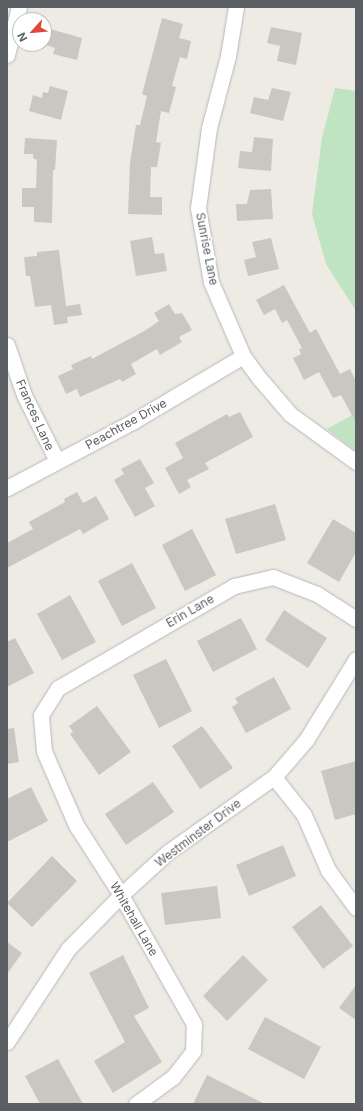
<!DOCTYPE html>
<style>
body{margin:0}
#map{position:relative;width:363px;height:1111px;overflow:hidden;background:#edebe3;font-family:Inter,sans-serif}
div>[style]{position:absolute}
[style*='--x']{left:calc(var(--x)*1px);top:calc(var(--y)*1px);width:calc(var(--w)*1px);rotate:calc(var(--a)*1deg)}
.green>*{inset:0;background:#c0e3c1}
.building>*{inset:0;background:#cac7c2}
.roads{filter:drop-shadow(0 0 1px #b5b8bc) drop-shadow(0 0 1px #b5b8bc)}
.minor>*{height:15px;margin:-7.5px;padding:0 7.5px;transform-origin:7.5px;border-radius:7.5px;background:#fff}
span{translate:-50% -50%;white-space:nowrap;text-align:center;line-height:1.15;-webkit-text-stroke:3.5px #fff;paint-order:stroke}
.street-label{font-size:12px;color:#5b5e62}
.frame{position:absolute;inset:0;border:8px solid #5b5e62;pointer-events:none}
.north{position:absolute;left:12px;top:12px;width:40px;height:40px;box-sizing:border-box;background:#fff;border:1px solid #bdbfc0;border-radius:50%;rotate:243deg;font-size:11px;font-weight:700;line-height:16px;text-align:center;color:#5b5e62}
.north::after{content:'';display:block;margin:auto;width:14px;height:18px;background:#df4736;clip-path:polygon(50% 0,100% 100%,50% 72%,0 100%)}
</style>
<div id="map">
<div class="green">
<i style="clip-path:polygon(335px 88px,356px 91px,356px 311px,326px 264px,312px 214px,322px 138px)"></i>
<i style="clip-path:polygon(356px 413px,356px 451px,327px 429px)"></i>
</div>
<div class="building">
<i style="clip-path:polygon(162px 18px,183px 24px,179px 38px,191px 41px,187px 59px,180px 57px,172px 86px,176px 87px,169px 113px,161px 111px,156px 142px,161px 143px,157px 167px,151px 167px,150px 197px,162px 197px,162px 215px,128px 214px,130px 163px,136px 125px,140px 125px,147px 96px,142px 94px)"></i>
<i style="clip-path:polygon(271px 27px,302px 33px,296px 65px,277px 61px,280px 46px,267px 43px)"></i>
<i style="clip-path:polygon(50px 29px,82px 38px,77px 60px,53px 54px,55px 48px,46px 45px)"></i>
<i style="clip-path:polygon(50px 86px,68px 91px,61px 120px,29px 111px,33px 95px,42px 98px,43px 92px,48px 93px)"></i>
<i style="clip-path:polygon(272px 88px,291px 92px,283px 121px,250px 113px,254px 97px,268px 100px)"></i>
<i style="clip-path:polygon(254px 137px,273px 139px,271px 171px,238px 168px,240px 151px,252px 152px)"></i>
<i style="clip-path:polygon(25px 138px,57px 140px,55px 170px,53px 170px,52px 223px,34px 222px,34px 207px,22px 207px,22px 188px,36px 188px,37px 160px,33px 158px,33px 154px,24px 154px)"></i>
<i style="clip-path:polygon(271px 189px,273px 219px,237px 221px,236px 204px,247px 204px,250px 190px)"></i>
<i style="clip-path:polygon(152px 237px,155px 254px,164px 253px,167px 271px,136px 276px,130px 241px)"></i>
<i style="clip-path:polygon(271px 238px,279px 269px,248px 276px,244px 260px,256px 257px,252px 242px)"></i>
<i style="clip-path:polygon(59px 250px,66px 306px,80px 304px,82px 315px,67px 317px,68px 323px,54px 325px,51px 305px,35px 307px,30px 276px,26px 276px,24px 257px,37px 256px,37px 252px)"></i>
<i style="clip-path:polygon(284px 285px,310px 333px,316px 329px,340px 374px,350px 369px,356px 381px,356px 423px,341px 395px,333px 398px,319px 372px,304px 380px,293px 358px,301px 354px,299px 349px,302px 348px,287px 320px,282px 323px,275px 309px,264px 315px,256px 300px)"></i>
<i style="clip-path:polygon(169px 304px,175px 314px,182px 313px,192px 330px,179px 337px,182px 342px,160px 355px,157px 349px,131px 364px,136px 374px,122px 382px,120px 379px,80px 397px,77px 389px,66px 394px,58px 376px,73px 369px,71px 365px,91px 356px,92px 359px,146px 330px,159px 321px,154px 313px)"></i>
<i style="clip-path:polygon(240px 412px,253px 437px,205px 463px,209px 469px,187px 480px,191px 487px,179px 494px,165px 468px,183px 458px,175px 443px,227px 414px,229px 417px)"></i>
<i style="clip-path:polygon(140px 459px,154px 483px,145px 488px,155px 506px,135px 517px,114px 480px,124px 474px,121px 469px)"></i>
<i style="clip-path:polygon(77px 492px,83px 503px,96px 496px,109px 519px,83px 534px,80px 529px,7px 568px,7px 543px,33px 529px,29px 522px,65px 502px,64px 499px)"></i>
<i style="clip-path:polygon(275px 504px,286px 540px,236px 554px,225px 519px)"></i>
<i style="clip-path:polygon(333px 519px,356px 533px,356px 552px,339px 582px,307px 563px)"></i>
<i style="clip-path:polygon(192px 529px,216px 575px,185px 591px,162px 545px)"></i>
<i style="clip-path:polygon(132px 563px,156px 608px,122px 626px,98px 581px)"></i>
<i style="clip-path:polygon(70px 595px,96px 642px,62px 660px,37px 614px)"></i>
<i style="clip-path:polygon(284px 610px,327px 638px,308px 668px,265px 640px)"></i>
<i style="clip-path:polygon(241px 618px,257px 649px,213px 672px,197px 641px)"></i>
<i style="clip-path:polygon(15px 638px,34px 673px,7px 687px,7px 642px)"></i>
<i style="clip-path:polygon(166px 659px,192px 711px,159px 728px,133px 675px)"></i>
<i style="clip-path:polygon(274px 677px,291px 709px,246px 733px,232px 707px,238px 703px,235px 698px)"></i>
<i style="clip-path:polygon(97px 706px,131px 752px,99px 775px,70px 734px,73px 732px,69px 726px)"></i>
<i style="clip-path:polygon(202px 726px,233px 768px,200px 789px,172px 746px)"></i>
<i style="clip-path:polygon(14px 728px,19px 762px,7px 764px,7px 729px)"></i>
<i style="clip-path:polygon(356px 761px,356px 814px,335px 820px,321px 771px)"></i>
<i style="clip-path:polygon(153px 782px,174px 812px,126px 845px,105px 814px)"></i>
<i style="clip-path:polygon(31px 787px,48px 821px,7px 842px,7px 799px)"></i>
<i style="clip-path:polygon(283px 845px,296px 876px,249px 896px,236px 865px)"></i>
<i style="clip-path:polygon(52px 856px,77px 881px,32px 927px,7px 903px)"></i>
<i style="clip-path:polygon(217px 886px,221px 918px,165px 925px,161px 893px)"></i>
<i style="clip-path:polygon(321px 905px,353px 946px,323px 969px,292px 927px)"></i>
<i style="clip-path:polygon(7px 942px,22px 953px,7px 974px)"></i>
<i style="clip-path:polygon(123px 955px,149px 1008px,134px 1016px,162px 1062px,113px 1093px,94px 1061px,125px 1042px,89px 973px)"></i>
<i style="clip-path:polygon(243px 955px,268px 980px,227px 1021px,203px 996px)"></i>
<i style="clip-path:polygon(356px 985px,356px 1020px,339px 1008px)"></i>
<i style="clip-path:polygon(265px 1017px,321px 1047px,304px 1079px,248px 1049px)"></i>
<i style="clip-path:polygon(58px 1059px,83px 1104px,40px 1104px,25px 1076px)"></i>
<i style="clip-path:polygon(207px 1075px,265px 1104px,193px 1104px)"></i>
</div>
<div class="roads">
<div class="minor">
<i style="--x:236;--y:7;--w:50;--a:99.3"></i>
<i style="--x:228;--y:56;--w:74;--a:104.8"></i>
<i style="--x:209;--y:128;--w:81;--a:97.8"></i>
<i style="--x:198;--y:208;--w:75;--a:80"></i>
<i style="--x:211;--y:282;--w:81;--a:66.6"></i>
<i style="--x:243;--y:356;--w:29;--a:54"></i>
<i style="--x:260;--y:379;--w:46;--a:49.4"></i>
<i style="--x:290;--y:414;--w:82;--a:36"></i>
<i style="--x:7;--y:55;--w:49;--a:-76"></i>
<i style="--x:7;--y:345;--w:53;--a:71.2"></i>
<i style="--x:24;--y:395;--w:74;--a:63.4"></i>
<i style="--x:7;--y:488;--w:141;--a:-27.8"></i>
<i style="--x:132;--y:422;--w:129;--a:-30.7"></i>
<i style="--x:274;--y:777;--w:48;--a:51.7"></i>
<i style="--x:304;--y:815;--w:60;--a:66.4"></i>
<i style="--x:328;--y:870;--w:47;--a:53.6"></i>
<i style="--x:7;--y:1042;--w:111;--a:-56.7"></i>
<i style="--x:68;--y:949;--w:76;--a:-45.5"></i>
<i style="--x:121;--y:895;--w:64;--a:-42.5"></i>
<i style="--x:168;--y:852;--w:130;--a:-35.3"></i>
<i style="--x:274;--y:777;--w:49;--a:-49.1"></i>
<i style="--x:306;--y:740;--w:95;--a:-58.3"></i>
<i style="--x:136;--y:1104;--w:46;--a:-36.1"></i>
<i style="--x:173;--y:1077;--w:33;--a:-52"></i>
<i style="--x:193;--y:1051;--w:27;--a:-88"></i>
<i style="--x:194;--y:1024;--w:148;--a:-119.5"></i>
<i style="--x:121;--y:895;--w:83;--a:-122.7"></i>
<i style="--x:76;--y:825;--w:81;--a:-113.4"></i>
<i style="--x:44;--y:751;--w:36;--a:-95"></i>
<i style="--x:41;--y:715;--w:32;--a:-58"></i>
<i style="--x:58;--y:688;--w:203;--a:-30.1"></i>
<i style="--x:234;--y:586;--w:40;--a:-13"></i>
<i style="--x:273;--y:577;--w:47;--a:21.1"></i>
<i style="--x:317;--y:594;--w:46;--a:32.7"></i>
</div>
</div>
<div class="street-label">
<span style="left:207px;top:249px;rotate:79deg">Sunrise Lane</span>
<span style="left:35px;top:415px;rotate:66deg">Frances Lane</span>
<span style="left:126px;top:424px;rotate:-29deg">Peachtree Drive</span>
<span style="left:190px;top:611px;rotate:-30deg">Erin Lane</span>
<span style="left:198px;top:833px;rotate:-37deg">Westminster Drive</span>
<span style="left:134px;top:919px;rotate:60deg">Whitehall Lane</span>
</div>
<div class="frame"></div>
<div class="north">N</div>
</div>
